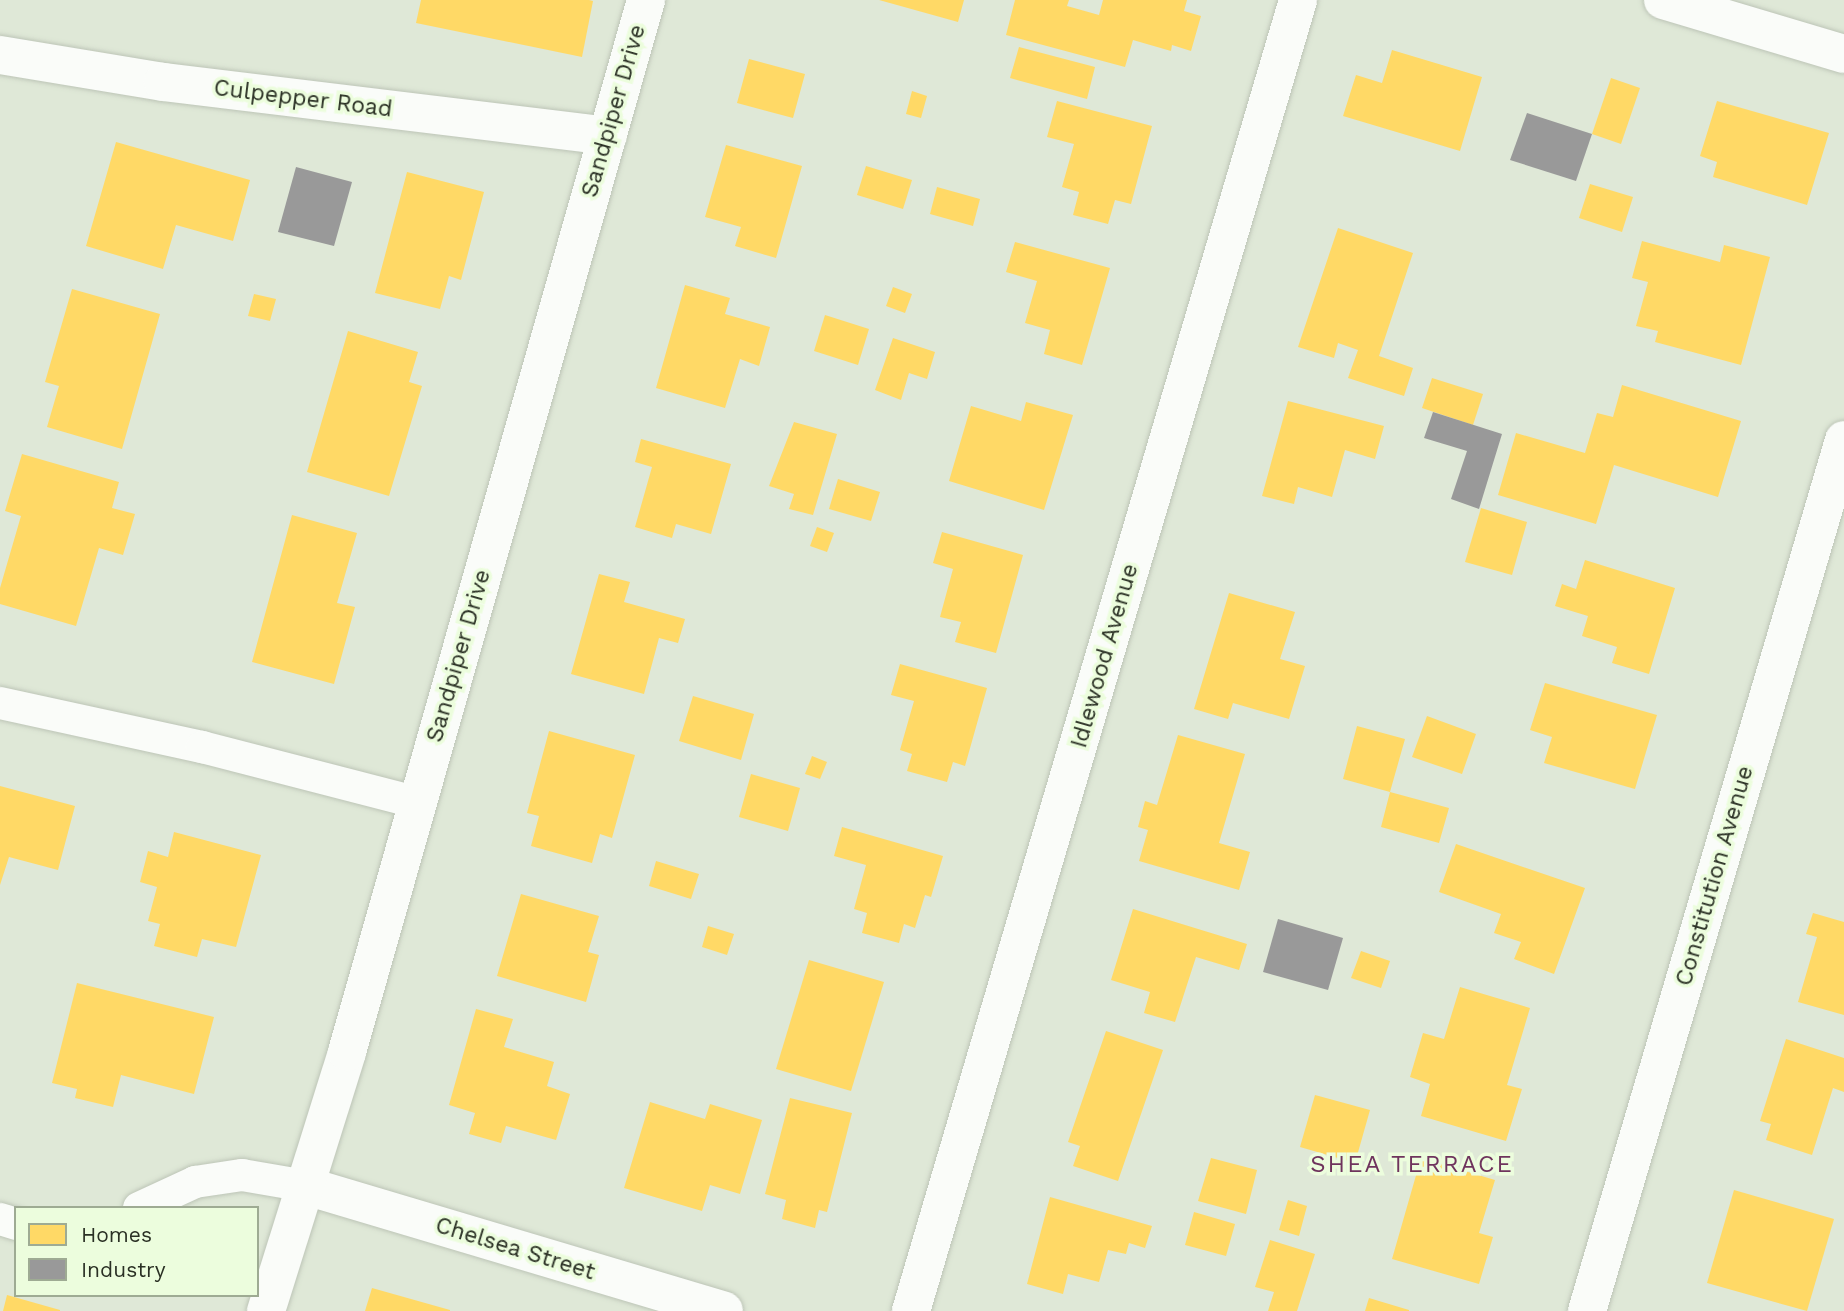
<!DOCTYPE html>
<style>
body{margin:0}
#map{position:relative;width:1844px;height:1311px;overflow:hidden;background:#dfe8d7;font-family:"Work Sans",sans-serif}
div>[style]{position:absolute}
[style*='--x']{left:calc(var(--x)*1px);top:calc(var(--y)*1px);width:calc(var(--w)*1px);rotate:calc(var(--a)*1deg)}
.homes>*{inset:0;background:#ffd966}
.industry>*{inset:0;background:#999}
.roads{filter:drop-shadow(0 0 2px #bdc5b7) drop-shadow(0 0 2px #bdc5b7)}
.lane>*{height:32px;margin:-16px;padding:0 16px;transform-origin:16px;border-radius:16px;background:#fafcf9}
.street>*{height:38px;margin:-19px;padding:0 19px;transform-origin:19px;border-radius:19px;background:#fafcf9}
span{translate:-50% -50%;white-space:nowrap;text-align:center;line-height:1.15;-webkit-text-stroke:7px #ecfddd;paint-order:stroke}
.street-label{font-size:23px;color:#2a3024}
.neighbourhood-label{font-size:24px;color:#6f345d;letter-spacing:2px}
.legend{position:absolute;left:14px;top:1206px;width:245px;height:91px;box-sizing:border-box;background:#ecfddd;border:2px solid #9eab93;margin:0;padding:9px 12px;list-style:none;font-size:21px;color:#2a3024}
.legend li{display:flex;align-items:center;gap:14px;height:35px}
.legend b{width:35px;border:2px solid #9eab93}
</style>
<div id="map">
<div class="homes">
<i style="clip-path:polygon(421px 0,589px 0,593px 1px,582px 57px,416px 23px)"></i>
<i style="clip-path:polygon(879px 0,964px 0,958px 22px)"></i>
<i style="clip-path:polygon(1015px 0,1069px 0,1067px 6px,1099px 15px,1103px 0,1187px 0,1184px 11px,1201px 16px,1191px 51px,1172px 45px,1171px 51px,1133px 40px,1125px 67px,1006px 35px)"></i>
<i style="clip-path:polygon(1019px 47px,1095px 67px,1087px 99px,1010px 78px)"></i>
<i style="clip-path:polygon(1392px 50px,1482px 77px,1460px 151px,1343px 116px,1356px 75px,1382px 83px)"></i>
<i style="clip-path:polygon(749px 59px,805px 74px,793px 118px,737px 103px)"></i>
<i style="clip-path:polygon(1611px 78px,1640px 88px,1621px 144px,1592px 134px)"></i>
<i style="clip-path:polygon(912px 91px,927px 96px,921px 118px,906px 114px)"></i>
<i style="clip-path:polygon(1057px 101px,1152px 126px,1131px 204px,1115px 200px,1108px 224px,1073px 215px,1079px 192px,1062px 187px,1074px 144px,1047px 137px)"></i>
<i style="clip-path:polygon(1717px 101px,1829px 133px,1807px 205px,1713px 177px,1717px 162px,1700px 156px)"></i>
<i style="clip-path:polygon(116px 142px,250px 180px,233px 241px,176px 225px,163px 269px,86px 246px)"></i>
<i style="clip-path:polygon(726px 145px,802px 166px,776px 258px,735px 246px,741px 227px,705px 217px)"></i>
<i style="clip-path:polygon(866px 166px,912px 180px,903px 209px,857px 195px)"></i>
<i style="clip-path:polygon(407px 172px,484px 192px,461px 280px,449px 276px,440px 309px,375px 293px)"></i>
<i style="clip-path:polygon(1590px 184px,1633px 197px,1622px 232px,1579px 218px)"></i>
<i style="clip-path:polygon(937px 187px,980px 199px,973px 226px,930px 214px)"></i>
<i style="clip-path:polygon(1338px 228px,1413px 253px,1379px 356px,1413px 368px,1404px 396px,1348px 378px,1358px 350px,1338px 343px,1334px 358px,1298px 347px)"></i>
<i style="clip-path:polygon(1642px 241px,1720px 262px,1724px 245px,1770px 257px,1741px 365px,1655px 342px,1658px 331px,1636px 326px,1648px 282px,1632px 278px)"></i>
<i style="clip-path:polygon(1015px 242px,1110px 268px,1082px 365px,1044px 354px,1050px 330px,1025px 323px,1037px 281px,1006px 272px)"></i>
<i style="clip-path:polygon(685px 285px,730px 298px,725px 314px,770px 327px,759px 366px,740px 359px,725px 408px,656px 388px)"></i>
<i style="clip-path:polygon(893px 287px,912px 294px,905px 313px,886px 306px)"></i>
<i style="clip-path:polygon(72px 289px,160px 314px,122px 449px,47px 427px,59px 386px,45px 382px)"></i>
<i style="clip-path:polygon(254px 294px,276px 299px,270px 321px,248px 316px)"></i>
<i style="clip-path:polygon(825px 315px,869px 329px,858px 365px,814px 351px)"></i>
<i style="clip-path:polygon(348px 331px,418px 352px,409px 382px,422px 386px,389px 496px,307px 472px)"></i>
<i style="clip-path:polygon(893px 338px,935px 352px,927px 379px,909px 373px,901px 400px,875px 390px)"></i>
<i style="clip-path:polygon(1432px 378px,1483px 394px,1473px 425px,1422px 408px)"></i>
<i style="clip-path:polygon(1622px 385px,1741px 421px,1718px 497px,1614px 465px,1596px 524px,1498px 495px,1516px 433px,1585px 453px,1597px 413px,1613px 417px)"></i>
<i style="clip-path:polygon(1288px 401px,1384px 426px,1375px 459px,1345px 450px,1332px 497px,1298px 487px,1294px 504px,1262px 496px)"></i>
<i style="clip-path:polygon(1026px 402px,1073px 415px,1044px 510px,949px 481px,971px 406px,1021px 421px)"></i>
<i style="clip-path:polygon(794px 422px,837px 434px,813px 515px,789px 509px,794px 494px,769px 486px)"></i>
<i style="clip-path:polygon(641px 439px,731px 464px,711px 534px,676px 524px,672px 538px,635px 527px,652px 467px,635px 462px)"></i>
<i style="clip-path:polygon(22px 454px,119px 482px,112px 508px,135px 514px,123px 555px,99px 548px,76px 626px,0 604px,0 588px,21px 516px,5px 511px)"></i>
<i style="clip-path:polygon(838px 479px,880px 492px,871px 521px,829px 509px)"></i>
<i style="clip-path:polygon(1481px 508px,1527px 522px,1512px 575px,1465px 562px)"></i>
<i style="clip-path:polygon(292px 515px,357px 533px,337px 603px,355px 607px,334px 684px,252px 662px)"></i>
<i style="clip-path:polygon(817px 527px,834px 533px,827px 552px,810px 546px)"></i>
<i style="clip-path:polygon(942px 532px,1023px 555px,996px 653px,955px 642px,961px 622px,940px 617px,953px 569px,933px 563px)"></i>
<i style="clip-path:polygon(1585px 560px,1675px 588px,1649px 674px,1612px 663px,1617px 647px,1582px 636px,1588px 616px,1555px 606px,1562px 584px,1576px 589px)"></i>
<i style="clip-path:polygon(599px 574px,630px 582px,624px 602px,685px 619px,678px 643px,659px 638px,644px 694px,571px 674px)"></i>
<i style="clip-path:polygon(1229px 593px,1295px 612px,1280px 659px,1305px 666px,1289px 719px,1233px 703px,1228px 719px,1194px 709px)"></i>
<i style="clip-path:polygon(900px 664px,987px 688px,965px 766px,953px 762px,947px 782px,907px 771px,912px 754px,900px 750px,914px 701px,891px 695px)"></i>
<i style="clip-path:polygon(1545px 683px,1657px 715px,1635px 789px,1544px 763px,1552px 737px,1530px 730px)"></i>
<i style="clip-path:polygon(693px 696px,754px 714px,741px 760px,679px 741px)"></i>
<i style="clip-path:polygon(1427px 716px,1476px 734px,1462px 774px,1412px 757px)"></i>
<i style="clip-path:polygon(1357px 726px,1405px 739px,1390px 792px,1449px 808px,1439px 843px,1381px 827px,1390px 792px,1343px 779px)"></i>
<i style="clip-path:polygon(549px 731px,635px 755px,612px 838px,600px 834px,592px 863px,531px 846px,539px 816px,527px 813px)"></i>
<i style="clip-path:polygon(1178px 735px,1245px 754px,1219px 843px,1250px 852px,1239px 890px,1139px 861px,1148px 830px,1138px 827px,1145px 801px,1157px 805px)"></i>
<i style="clip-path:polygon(812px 756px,827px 762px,820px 779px,805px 774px)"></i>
<i style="clip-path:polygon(751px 774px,800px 788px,788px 831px,739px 817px)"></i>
<i style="clip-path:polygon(0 786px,75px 806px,58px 870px,9px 857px,0 885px)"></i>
<i style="clip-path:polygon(842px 827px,943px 856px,931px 897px,925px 895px,915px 928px,904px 924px,899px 943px,862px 933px,867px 913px,854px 909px,866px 865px,834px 856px)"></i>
<i style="clip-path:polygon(174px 832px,261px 855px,236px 947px,202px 939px,197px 957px,154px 946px,160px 924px,148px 921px,157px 887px,140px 882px,148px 851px,168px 857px)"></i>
<i style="clip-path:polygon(1456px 844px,1585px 888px,1554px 974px,1514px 959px,1521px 942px,1494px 933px,1501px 914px,1439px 892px)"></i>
<i style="clip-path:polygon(656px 861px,699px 874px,691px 899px,649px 886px)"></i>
<i style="clip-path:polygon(521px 894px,599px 916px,588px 952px,599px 955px,586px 1002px,497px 976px)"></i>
<i style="clip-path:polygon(1133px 909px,1247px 944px,1239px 970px,1196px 957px,1175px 1022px,1144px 1013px,1150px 992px,1111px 980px)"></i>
<i style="clip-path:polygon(1813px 913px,1844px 922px,1844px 1015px,1798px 1002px,1817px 937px,1806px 934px)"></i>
<i style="clip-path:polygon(708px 926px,734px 934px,727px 955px,702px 947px)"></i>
<i style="clip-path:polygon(1361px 951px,1390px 961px,1381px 988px,1351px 978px)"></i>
<i style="clip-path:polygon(809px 960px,884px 982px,851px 1091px,776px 1069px)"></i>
<i style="clip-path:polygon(77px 983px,214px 1017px,194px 1094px,121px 1075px,113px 1107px,75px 1098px,77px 1089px,52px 1083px)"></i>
<i style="clip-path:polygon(1460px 987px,1530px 1008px,1507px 1085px,1522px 1089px,1506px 1141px,1421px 1116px,1430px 1084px,1410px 1077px,1423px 1033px,1444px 1039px)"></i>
<i style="clip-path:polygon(476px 1009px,513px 1019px,504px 1047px,554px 1062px,547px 1086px,570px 1094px,556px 1140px,506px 1126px,501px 1143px,469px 1134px,475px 1113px,449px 1105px)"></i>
<i style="clip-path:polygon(1106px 1031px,1163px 1050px,1118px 1181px,1073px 1166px,1080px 1146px,1068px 1142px)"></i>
<i style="clip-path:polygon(1786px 1039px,1844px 1058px,1844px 1092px,1833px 1088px,1812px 1155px,1766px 1140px,1771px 1124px,1760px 1121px)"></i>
<i style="clip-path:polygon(1315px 1095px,1370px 1110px,1355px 1163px,1300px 1147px)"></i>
<i style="clip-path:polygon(790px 1098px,852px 1113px,827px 1212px,819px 1210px,815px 1228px,782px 1219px,786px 1200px,765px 1194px)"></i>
<i style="clip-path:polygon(650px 1102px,705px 1119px,710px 1104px,762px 1120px,740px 1194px,710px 1185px,702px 1211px,624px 1188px)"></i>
<i style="clip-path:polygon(1211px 1158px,1257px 1170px,1246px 1214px,1198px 1201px)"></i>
<i style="clip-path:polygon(1421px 1158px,1495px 1180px,1479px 1233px,1493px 1237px,1479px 1284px,1392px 1259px)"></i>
<i style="clip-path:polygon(1734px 1190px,1834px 1219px,1807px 1311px,1707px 1283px)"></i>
<i style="clip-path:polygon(1050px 1197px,1152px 1226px,1145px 1248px,1129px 1243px,1126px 1254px,1108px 1250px,1099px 1282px,1068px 1274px,1063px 1294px,1027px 1284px)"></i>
<i style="clip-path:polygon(1288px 1200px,1307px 1206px,1299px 1236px,1279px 1230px)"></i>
<i style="clip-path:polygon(1194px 1212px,1235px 1224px,1226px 1256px,1185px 1245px)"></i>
<i style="clip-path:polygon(1270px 1240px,1315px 1254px,1297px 1311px,1268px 1311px,1274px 1292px,1255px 1287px)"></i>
<i style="clip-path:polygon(372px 1288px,450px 1310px,450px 1311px,365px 1311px)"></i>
<i style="clip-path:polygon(7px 1295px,60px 1310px,60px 1311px,3px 1311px)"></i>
<i style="clip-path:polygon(1369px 1298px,1409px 1310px,1409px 1311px,1365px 1311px)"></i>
</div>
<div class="industry">
<i style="clip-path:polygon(1527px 113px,1592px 134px,1576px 181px,1510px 160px)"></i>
<i style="clip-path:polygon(296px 167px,352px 182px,334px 246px,278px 232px)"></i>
<i style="clip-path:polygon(1433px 412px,1502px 434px,1479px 509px,1451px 499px,1467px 451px,1424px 438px)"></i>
<i style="clip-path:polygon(1278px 919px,1343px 938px,1328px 990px,1263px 972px)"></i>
</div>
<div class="roads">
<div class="lane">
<i style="--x:0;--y:703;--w:207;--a:12.3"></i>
<i style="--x:202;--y:747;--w:223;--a:14.5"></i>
<i style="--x:139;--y:1208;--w:62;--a:-24.9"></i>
<i style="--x:195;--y:1182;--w:48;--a:-8.5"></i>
<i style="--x:242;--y:1175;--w:65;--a:9.8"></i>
<i style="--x:0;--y:1219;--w:17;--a:17"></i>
</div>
<div class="street">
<i style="--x:1663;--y:0;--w:189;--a:16.6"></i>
<i style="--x:0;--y:55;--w:165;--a:9.4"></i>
<i style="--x:163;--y:82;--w:448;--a:6.9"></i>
<i style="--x:306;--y:1186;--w:436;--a:16.6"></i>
<i style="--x:266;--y:1311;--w:271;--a:-72.6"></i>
<i style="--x:347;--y:1052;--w:1094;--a:-74.13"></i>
<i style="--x:911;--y:1311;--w:1367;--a:-73.55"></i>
<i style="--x:1587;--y:1311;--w:908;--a:-73.56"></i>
</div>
</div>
<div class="street-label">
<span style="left:303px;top:99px;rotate:7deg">Culpepper Road</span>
<span style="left:614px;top:111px;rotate:-74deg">Sandpiper Drive</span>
<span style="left:459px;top:656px;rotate:-74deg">Sandpiper Drive</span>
<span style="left:1105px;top:656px;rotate:-74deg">Idlewood Avenue</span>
<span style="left:1715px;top:876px;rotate:-74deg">Constitution Avenue</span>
<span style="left:515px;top:1249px;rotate:17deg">Chelsea Street</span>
</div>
<div class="neighbourhood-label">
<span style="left:1412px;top:1165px">SHEA TERRACE</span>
</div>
<ul class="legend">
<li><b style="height:19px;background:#ffd966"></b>Homes</li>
<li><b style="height:19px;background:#999"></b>Industry</li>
</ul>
</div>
